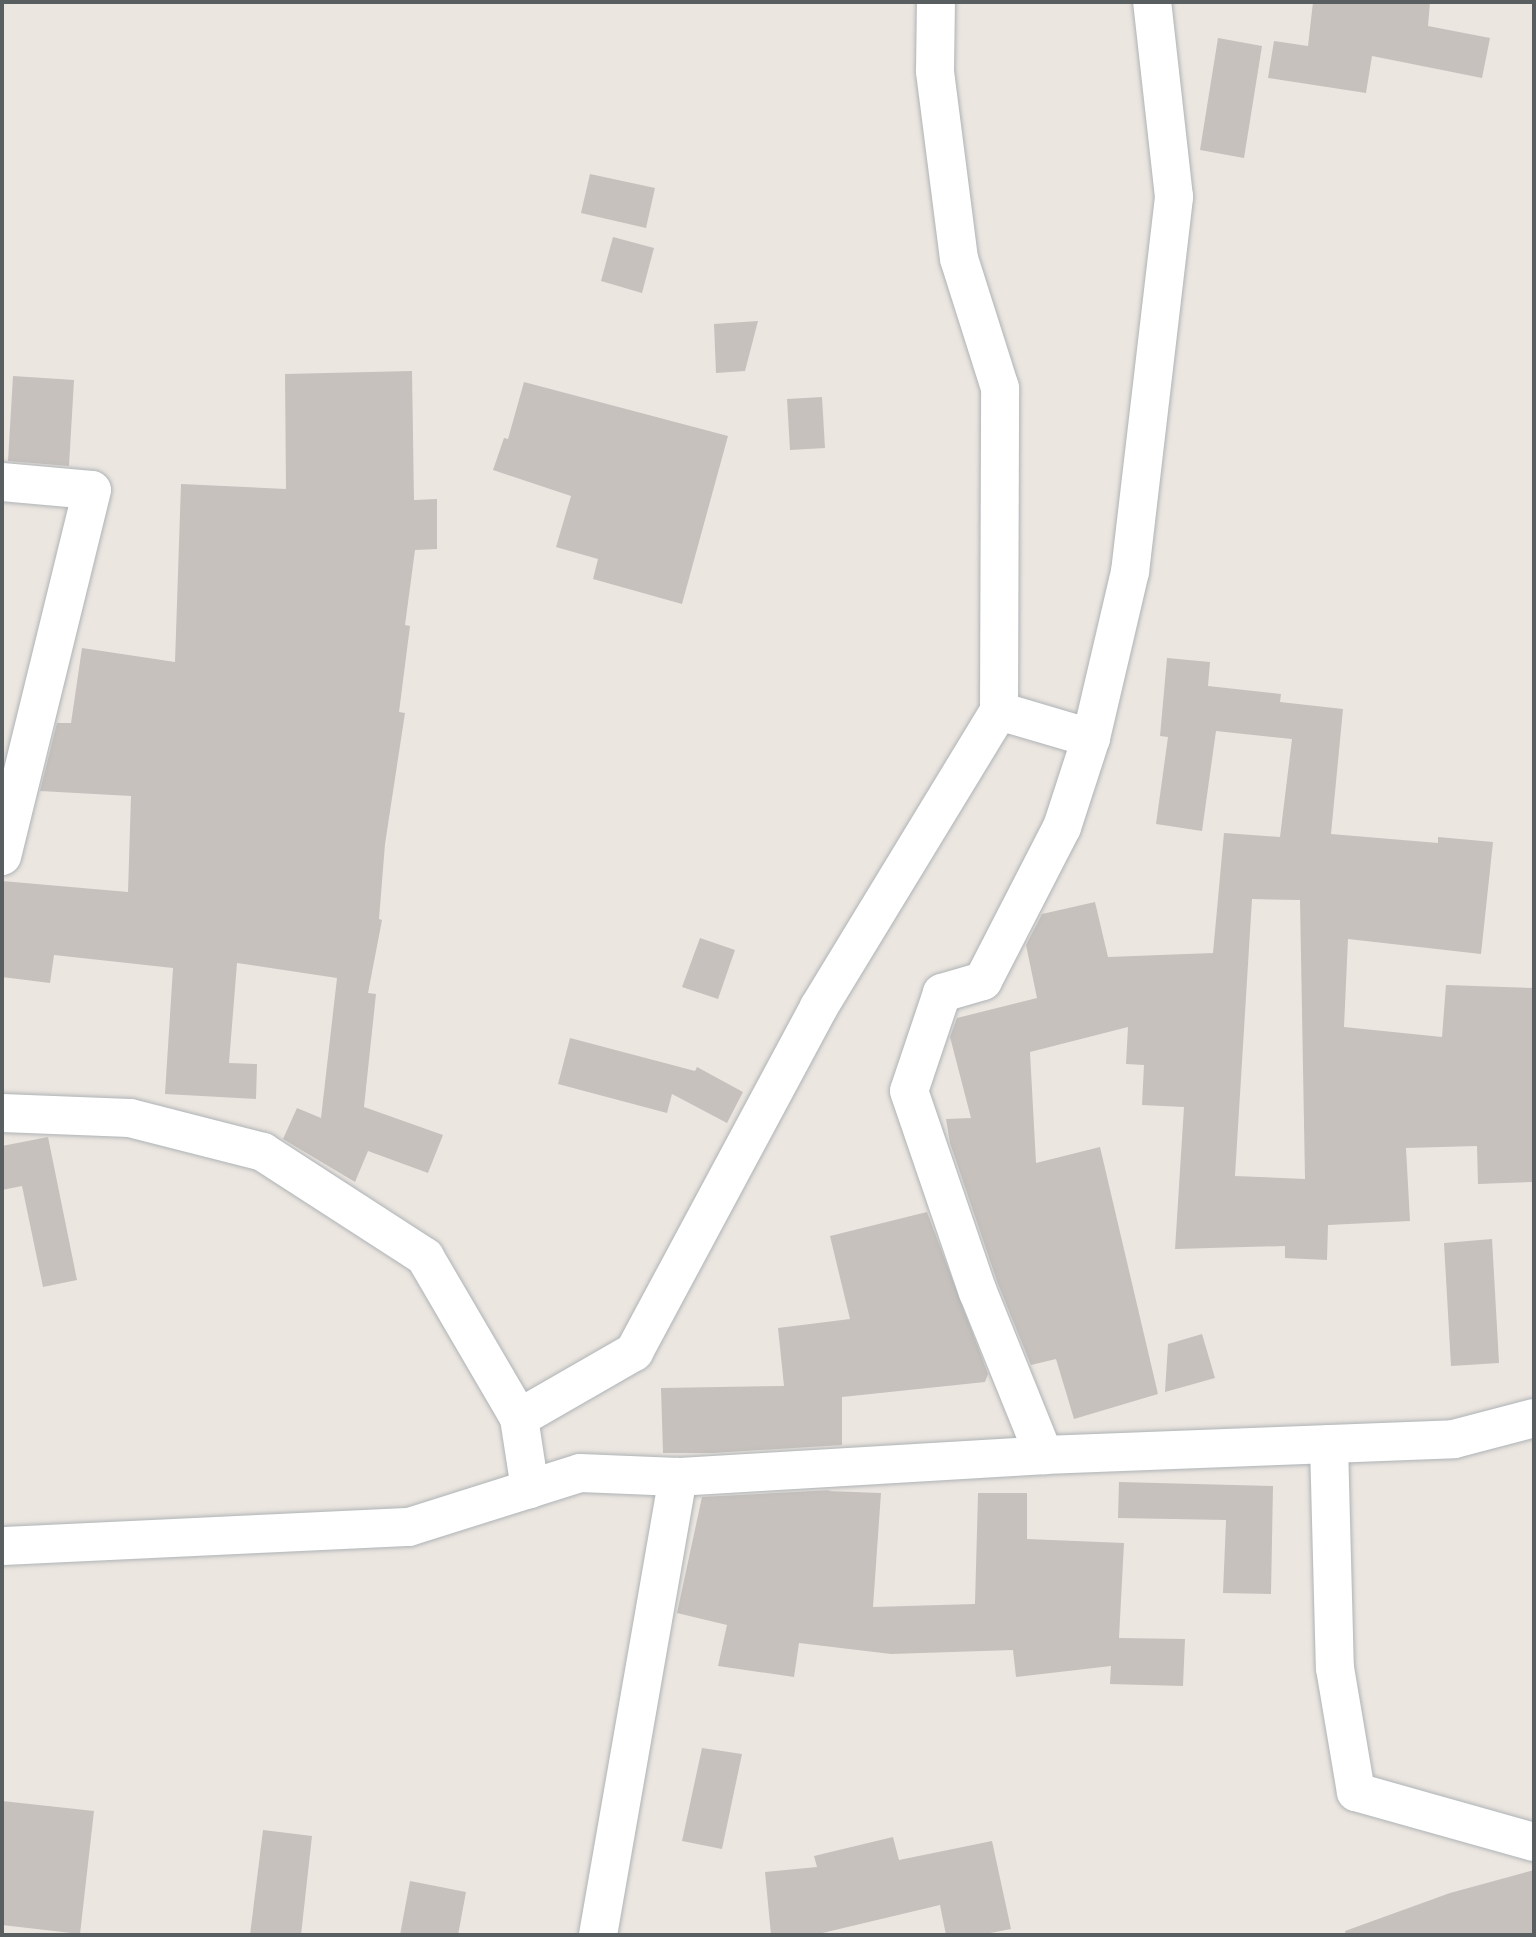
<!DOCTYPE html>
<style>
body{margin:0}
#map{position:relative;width:1536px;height:1937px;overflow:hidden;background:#ece6e0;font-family:Figtree,sans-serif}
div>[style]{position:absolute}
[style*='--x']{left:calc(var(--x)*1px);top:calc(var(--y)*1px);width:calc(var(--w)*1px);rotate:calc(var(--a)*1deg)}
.building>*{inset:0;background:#c6c1bd}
.roads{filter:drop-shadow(0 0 2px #aeb3b6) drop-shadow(0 0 2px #aeb3b6)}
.minor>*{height:38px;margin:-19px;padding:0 19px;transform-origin:19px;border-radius:19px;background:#fff}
.tertiary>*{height:38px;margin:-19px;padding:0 19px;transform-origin:19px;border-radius:19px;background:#fff}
span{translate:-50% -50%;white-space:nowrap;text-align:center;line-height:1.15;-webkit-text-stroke:5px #fff;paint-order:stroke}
.frame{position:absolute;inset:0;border:4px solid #595e61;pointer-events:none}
</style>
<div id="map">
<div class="building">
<i style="clip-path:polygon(1313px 2px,1430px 2px,1428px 26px,1490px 38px,1482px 78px,1372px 56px,1366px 93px,1268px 78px,1274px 41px,1308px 46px)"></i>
<i style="clip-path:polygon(1218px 38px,1262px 46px,1244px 158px,1200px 150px)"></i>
<i style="clip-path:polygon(590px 174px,655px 188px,646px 228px,581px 213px)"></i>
<i style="clip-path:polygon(613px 237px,654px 248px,642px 293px,601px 281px)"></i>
<i style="clip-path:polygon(758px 321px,745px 371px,716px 373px,714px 324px)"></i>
<i style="clip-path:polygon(412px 371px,414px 500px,437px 499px,437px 549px,415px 550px,405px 625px,410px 626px,399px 712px,405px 713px,385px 844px,379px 919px,382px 920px,368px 993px,376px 994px,364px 1107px,443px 1135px,428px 1173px,368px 1151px,355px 1182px,283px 1139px,297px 1108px,321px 1118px,337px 978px,237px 963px,229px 1063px,257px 1064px,256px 1099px,165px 1094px,173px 968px,54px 955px,50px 983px,2px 977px,2px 881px,128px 892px,131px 796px,40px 791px,57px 723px,71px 723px,82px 648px,175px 662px,181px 484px,286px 489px,285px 374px)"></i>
<i style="clip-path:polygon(13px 376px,74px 380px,69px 466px,8px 461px)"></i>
<i style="clip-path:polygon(524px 382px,728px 436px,682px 604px,593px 579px,598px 559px,556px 547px,571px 496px,493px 470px,504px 438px,508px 439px)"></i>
<i style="clip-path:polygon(822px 397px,825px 448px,790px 450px,787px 399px)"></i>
<i style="clip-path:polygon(evenodd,1167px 658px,1210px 662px,1208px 686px,1281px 694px,1280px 702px,1343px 709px,1331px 834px,1438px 843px,1438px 837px,1493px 842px,1481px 954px,1348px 939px,1344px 1027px,1442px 1037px,1446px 985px,1534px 988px,1534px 1182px,1478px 1184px,1477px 1146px,1406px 1148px,1410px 1221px,1328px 1225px,1327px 1260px,1285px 1258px,1285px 1246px,1175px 1249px,1184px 1107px,1142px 1105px,1144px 1065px,1126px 1064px,1128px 1027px,1030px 1052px,1036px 1163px,1100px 1147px,1158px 1394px,1074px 1419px,1056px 1359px,1031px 1365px,998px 1284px,950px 1143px,946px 1119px,971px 1118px,950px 1037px,957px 1018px,1037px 998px,1026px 945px,1042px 914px,1095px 902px,1108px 957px,1213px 953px,1224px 833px,1280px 837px,1292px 739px,1216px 731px,1202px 831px,1156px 824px,1168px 737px,1160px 736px,1167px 658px,1252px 899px,1300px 900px,1305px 1179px,1235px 1176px,1252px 899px)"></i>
<i style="clip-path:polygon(700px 938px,735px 950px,718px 999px,682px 987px)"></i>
<i style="clip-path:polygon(570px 1038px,695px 1071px,697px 1067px,743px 1092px,727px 1123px,672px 1094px,667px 1113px,558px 1084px)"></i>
<i style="clip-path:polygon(48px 1137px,77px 1280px,43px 1287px,22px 1186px,2px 1190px,2px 1146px)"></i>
<i style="clip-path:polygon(927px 1212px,988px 1374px,985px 1382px,842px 1397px,842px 1445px,713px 1453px,663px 1453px,661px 1388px,784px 1386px,778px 1328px,850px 1319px,830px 1236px)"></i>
<i style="clip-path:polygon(1492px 1239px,1499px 1363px,1451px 1366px,1444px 1243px)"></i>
<i style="clip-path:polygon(1202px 1334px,1215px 1378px,1165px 1392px,1168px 1344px)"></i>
<i style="clip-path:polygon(1119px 1482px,1273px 1486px,1271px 1594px,1223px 1593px,1226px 1520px,1118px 1518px)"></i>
<i style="clip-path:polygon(832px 1490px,827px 1491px,881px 1493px,873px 1607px,975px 1604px,978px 1493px,1027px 1493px,1027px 1539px,1124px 1543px,1119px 1638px,1185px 1639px,1183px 1686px,1110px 1684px,1111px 1666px,1016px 1677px,1013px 1650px,891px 1654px,799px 1643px,794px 1677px,718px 1666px,727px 1625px,677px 1613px,702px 1497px)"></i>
<i style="clip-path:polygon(702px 1748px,742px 1754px,722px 1849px,682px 1841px)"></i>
<i style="clip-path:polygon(2px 1801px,94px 1811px,80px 1934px,2px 1925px)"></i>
<i style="clip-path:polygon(263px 1830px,312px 1836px,301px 1935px,250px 1935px)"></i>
<i style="clip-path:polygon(893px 1837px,899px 1860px,992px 1841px,1011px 1929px,980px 1935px,946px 1935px,940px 1905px,814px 1935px,771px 1935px,765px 1872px,817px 1867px,814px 1856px)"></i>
<i style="clip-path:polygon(1534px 1870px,1534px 1935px,1346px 1935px,1345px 1931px,1450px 1893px)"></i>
<i style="clip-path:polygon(410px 1881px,466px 1892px,458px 1935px,400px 1935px)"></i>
</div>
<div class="roads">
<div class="minor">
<i style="--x:2;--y:482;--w:90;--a:5.1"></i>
<i style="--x:92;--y:490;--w:377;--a:103.8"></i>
<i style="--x:999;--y:711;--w:96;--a:16.4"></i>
<i style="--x:1091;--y:738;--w:94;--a:108"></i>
<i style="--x:1062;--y:827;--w:173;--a:117.2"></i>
<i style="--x:983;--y:981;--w:43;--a:163.7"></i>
<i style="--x:942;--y:993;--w:103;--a:108.6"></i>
<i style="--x:909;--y:1091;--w:213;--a:71.1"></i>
<i style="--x:978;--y:1292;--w:176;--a:68"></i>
<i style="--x:1091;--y:738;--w:171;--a:-76.8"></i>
<i style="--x:1130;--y:572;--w:378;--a:-83.3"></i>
<i style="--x:1174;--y:197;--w:196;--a:-96.4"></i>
<i style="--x:2;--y:1113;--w:128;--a:2.2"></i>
<i style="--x:130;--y:1118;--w:137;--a:14.3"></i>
<i style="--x:263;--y:1152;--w:193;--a:32.9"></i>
<i style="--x:425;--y:1257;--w:186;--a:59.7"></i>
<i style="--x:519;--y:1418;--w:72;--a:81.2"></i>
<i style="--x:519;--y:1418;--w:133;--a:-29.9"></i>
<i style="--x:634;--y:1352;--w:391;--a:-61.8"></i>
<i style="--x:819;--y:1007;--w:346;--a:-58.7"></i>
<i style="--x:999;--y:711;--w:323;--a:-89.8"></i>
<i style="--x:1000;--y:388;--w:135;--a:-107.6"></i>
<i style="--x:959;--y:259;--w:190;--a:-97.3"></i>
<i style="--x:935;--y:71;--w:69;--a:-89.2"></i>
<i style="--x:1329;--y:1444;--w:224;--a:88.5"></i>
<i style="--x:1335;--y:1668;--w:126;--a:80.4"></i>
<i style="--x:1356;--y:1792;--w:185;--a:15.7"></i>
</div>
<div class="tertiary">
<i style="--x:2;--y:1546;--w:407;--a:-2.7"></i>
<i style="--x:409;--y:1527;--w:179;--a:-17.5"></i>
<i style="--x:580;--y:1473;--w:98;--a:2.3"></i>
<i style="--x:678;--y:1477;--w:367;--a:-3.4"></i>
<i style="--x:1044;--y:1455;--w:410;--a:-2.2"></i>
<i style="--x:1454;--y:1439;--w:83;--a:-14.7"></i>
<i style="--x:598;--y:1935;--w:465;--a:-80.1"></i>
</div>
</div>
<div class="frame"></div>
</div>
